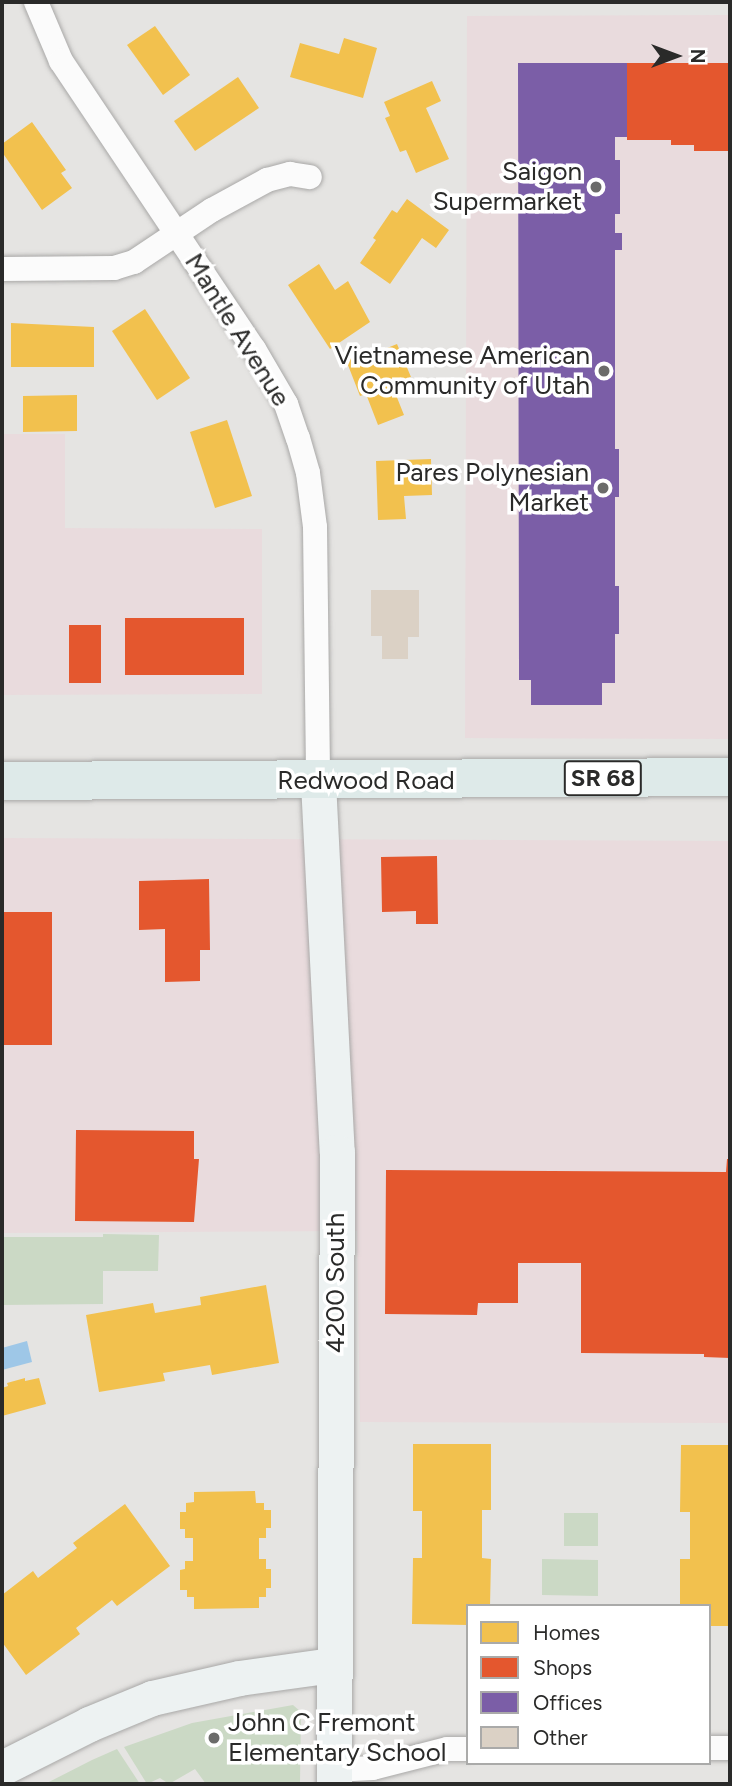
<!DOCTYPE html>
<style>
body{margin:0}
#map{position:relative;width:732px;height:1786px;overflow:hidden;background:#e5e4e2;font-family:Figtree,sans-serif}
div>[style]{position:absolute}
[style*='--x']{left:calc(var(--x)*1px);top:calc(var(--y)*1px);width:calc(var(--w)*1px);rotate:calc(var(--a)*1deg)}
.commercial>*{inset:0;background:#e9dbdd}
.green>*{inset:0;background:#cbd9c5}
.water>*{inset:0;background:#9ec7e7}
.homes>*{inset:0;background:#f2c14e}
.shops>*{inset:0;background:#e4572e}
.offices>*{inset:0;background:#7b5ea7}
.building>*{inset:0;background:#dbd1c5}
.roads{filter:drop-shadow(0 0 2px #a9a8a7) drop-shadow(0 0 2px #a9a8a7)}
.street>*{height:24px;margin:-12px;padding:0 12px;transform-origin:12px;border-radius:12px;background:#fbfbfb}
.secondary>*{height:35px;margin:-17.5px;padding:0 17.5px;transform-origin:17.5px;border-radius:17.5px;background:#edf2f2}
.primary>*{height:38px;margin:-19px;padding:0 19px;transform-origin:19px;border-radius:19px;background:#deeae9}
.dots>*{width:19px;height:19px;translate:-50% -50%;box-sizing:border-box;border:4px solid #fff;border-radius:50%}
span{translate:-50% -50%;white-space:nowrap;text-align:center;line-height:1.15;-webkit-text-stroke:7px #fff;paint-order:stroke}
.shield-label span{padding:2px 5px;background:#fff;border:2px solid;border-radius:5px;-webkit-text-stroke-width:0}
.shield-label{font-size:24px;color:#2a2a29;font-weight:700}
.poi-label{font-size:26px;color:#2a2a29}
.right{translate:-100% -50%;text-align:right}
.left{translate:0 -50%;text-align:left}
.street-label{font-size:26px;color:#2a2a29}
.frame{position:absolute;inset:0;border:4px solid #2a2a29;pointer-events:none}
.legend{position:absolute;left:466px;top:1604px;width:245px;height:161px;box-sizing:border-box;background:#fff;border:2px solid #aaaaa9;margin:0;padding:9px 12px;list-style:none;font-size:21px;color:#2a2a29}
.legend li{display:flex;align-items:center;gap:14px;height:35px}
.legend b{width:35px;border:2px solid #aaaaa9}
.north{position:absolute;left:641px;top:21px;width:70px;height:70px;-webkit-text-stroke:5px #fff;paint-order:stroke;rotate:90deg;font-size:19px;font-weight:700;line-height:28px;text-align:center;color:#2a2a29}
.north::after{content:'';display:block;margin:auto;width:24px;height:32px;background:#2a2a29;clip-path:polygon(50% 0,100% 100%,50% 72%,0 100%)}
</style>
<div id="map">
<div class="commercial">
<i style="clip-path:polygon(730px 15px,730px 739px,465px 738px,467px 16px)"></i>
<i style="clip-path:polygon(2px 434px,65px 434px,65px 528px,262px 529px,262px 694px,2px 695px)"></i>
<i style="clip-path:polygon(2px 838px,730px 841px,730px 1423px,360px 1422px,357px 1231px,2px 1233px)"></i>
</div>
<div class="green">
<i style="clip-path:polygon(103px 1234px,159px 1235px,158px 1271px,103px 1271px,103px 1304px,2px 1305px,2px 1237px,103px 1237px)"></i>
<i style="clip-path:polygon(564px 1513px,598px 1513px,598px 1546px,564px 1546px)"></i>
<i style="clip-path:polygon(542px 1559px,598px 1560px,598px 1596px,542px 1595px)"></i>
<i style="clip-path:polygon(293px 1705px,301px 1712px,300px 1784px,206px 1784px,195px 1769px,169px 1784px,160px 1778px,147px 1784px,124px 1747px,192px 1723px)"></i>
<i style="clip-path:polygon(117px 1749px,140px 1784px,45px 1784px,92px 1760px)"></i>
</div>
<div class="water">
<i style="clip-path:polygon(27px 1341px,32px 1362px,2px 1370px,2px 1348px)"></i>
</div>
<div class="homes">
<i style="clip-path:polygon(155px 26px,190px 75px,163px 95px,127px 45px)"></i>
<i style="clip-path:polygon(344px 38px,377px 48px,363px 98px,290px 77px,300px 43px,339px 54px)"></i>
<i style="clip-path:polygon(238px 77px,259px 108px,195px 151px,174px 121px)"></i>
<i style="clip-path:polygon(432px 81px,441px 101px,426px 108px,449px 159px,416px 173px,406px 150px,400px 152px,385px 118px,390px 116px,384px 102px)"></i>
<i style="clip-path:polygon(32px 122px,66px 170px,61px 173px,72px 188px,42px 210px,2px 152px,2px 144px)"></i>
<i style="clip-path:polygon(407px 199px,449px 230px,436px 248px,422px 238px,390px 284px,360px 263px,376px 240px,373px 238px,392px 210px,397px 213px)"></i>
<i style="clip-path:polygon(319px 264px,335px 290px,348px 281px,370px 322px,330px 349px,288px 285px)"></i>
<i style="clip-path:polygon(145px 309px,190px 378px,157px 400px,112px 331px)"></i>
<i style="clip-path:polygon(11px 323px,94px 327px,94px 367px,11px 367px)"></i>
<i style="clip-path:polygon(397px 344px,411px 377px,392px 385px,404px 415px,378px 425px,366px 394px,360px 396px,346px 360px,363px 353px,365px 357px)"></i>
<i style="clip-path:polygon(77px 395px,77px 431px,23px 432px,23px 396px)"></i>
<i style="clip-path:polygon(227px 420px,252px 496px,215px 508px,190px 432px)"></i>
<i style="clip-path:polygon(431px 459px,432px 495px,404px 496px,406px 519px,378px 520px,376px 461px)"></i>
<i style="clip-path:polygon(266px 1285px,279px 1363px,212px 1375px,210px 1365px,163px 1373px,165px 1381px,99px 1392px,86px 1315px,153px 1303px,155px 1313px,201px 1305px,200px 1297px)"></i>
<i style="clip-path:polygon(25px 1378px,25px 1381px,39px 1378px,46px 1404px,2px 1416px,2px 1388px,8px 1386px,7px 1383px)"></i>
<i style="clip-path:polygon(413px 1444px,491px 1444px,491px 1510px,482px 1510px,482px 1558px,491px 1559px,490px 1606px,468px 1606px,468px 1625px,412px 1624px,413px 1558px,422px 1558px,422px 1511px,413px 1511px)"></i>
<i style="clip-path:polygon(681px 1445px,730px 1445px,730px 1626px,709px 1626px,709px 1606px,680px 1606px,680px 1559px,690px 1559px,690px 1512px,680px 1512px)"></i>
<i style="clip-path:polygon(255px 1491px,256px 1503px,264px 1503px,264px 1510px,271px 1510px,271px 1528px,266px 1528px,266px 1538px,259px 1538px,259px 1559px,266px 1559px,266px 1569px,271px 1569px,271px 1588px,266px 1588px,266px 1597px,259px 1597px,259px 1608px,194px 1609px,194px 1597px,187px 1597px,187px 1590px,180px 1590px,180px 1570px,185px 1569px,185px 1561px,193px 1561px,193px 1538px,185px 1538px,185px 1529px,180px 1529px,180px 1512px,186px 1512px,186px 1503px,194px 1502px,194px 1492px)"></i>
<i style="clip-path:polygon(125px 1504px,170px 1566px,117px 1606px,112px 1600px,76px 1628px,80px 1634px,26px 1675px,2px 1642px,2px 1595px,33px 1571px,38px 1578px,77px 1548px,73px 1543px)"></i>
</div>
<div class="shops">
<i style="clip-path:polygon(627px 63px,730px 63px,730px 151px,694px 151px,694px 145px,671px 145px,671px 140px,627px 140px)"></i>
<i style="clip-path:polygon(125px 618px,244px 618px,244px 675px,125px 675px)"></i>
<i style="clip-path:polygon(69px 625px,101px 625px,101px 683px,69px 683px)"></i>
<i style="clip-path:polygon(437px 856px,438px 924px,416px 924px,416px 911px,382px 912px,381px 857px)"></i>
<i style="clip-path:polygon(209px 879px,210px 950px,200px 950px,200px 981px,165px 982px,165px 929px,139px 930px,139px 881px)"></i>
<i style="clip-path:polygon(2px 912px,52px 912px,52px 1045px,2px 1045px)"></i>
<i style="clip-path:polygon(76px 1130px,194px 1131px,194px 1159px,199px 1159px,194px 1222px,75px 1221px)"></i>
<i style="clip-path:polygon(727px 1159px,730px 1159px,730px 1358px,704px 1357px,704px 1354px,581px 1353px,581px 1263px,518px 1263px,518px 1303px,478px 1303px,477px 1315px,385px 1314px,386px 1170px,726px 1172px)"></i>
</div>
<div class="offices">
<i style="clip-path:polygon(518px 63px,627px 63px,627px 137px,615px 137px,615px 160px,620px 160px,620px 214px,615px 214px,615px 233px,622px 233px,622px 250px,615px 250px,615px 449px,619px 449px,619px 497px,615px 497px,615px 586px,619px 586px,619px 634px,615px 634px,615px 683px,602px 683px,602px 705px,531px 705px,531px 680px,519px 680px)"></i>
</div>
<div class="building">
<i style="clip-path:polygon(371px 590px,419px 590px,419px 637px,408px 637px,408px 659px,382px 659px,382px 636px,371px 636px)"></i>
</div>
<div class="roads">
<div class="street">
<i style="--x:36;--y:2;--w:64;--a:67"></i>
<i style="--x:61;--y:61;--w:347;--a:56.2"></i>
<i style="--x:254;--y:349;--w:64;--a:59.8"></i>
<i style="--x:286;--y:404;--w:36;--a:71"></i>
<i style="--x:298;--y:438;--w:36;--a:74"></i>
<i style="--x:308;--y:473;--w:54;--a:82.6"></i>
<i style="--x:315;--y:527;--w:255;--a:89.3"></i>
<i style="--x:2;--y:269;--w:112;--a:-0.5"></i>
<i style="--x:114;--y:268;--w:21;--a:-17"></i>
<i style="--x:134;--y:262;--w:94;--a:-33.7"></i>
<i style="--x:212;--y:210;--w:63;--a:-28.6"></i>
<i style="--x:267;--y:180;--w:24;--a:-15"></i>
<i style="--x:290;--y:174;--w:20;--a:9"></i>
<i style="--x:709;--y:1748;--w:21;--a:0"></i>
<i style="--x:334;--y:1770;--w:39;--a:-3"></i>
<i style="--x:373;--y:1768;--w:76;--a:-14.4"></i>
<i style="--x:447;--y:1749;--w:21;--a:0"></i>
</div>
<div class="secondary">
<i style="--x:318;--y:782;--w:370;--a:87.1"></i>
<i style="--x:337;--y:1152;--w:632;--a:90.27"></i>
<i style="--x:2;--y:1768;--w:97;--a:-26.8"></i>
<i style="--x:89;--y:1724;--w:68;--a:-22.4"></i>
<i style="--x:152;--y:1698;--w:89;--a:-12.9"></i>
<i style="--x:239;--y:1678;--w:95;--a:-7.9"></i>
</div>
<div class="primary">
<i style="--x:2;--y:781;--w:728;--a:-0.31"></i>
</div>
</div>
<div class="dots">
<i style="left:596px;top:187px;background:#6b6b6a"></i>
<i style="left:604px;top:371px;background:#6b6b6a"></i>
<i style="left:603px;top:488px;background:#6b6b6a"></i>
<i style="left:214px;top:1738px;background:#6b6b6a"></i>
</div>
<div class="shield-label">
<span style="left:603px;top:778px">SR 68</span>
</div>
<div class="poi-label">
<span class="right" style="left:582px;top:187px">Saigon<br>Supermarket</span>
<span class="right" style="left:590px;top:371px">Vietnamese American<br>Community of Utah</span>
<span class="right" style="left:589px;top:488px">Pares Polynesian<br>Market</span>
<span class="left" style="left:228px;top:1738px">John C Fremont<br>Elementary School</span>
</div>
<div class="street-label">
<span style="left:237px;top:330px;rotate:58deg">Mantle Avenue</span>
<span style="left:366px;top:781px">Redwood Road</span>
<span style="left:336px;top:1283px;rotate:-90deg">4200 South</span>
</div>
<div class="frame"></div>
<ul class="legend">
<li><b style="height:19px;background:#f2c14e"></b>Homes</li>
<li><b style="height:19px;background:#e4572e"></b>Shops</li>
<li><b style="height:19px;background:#7b5ea7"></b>Offices</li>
<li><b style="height:19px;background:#dbd1c5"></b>Other</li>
</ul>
<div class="north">N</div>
</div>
